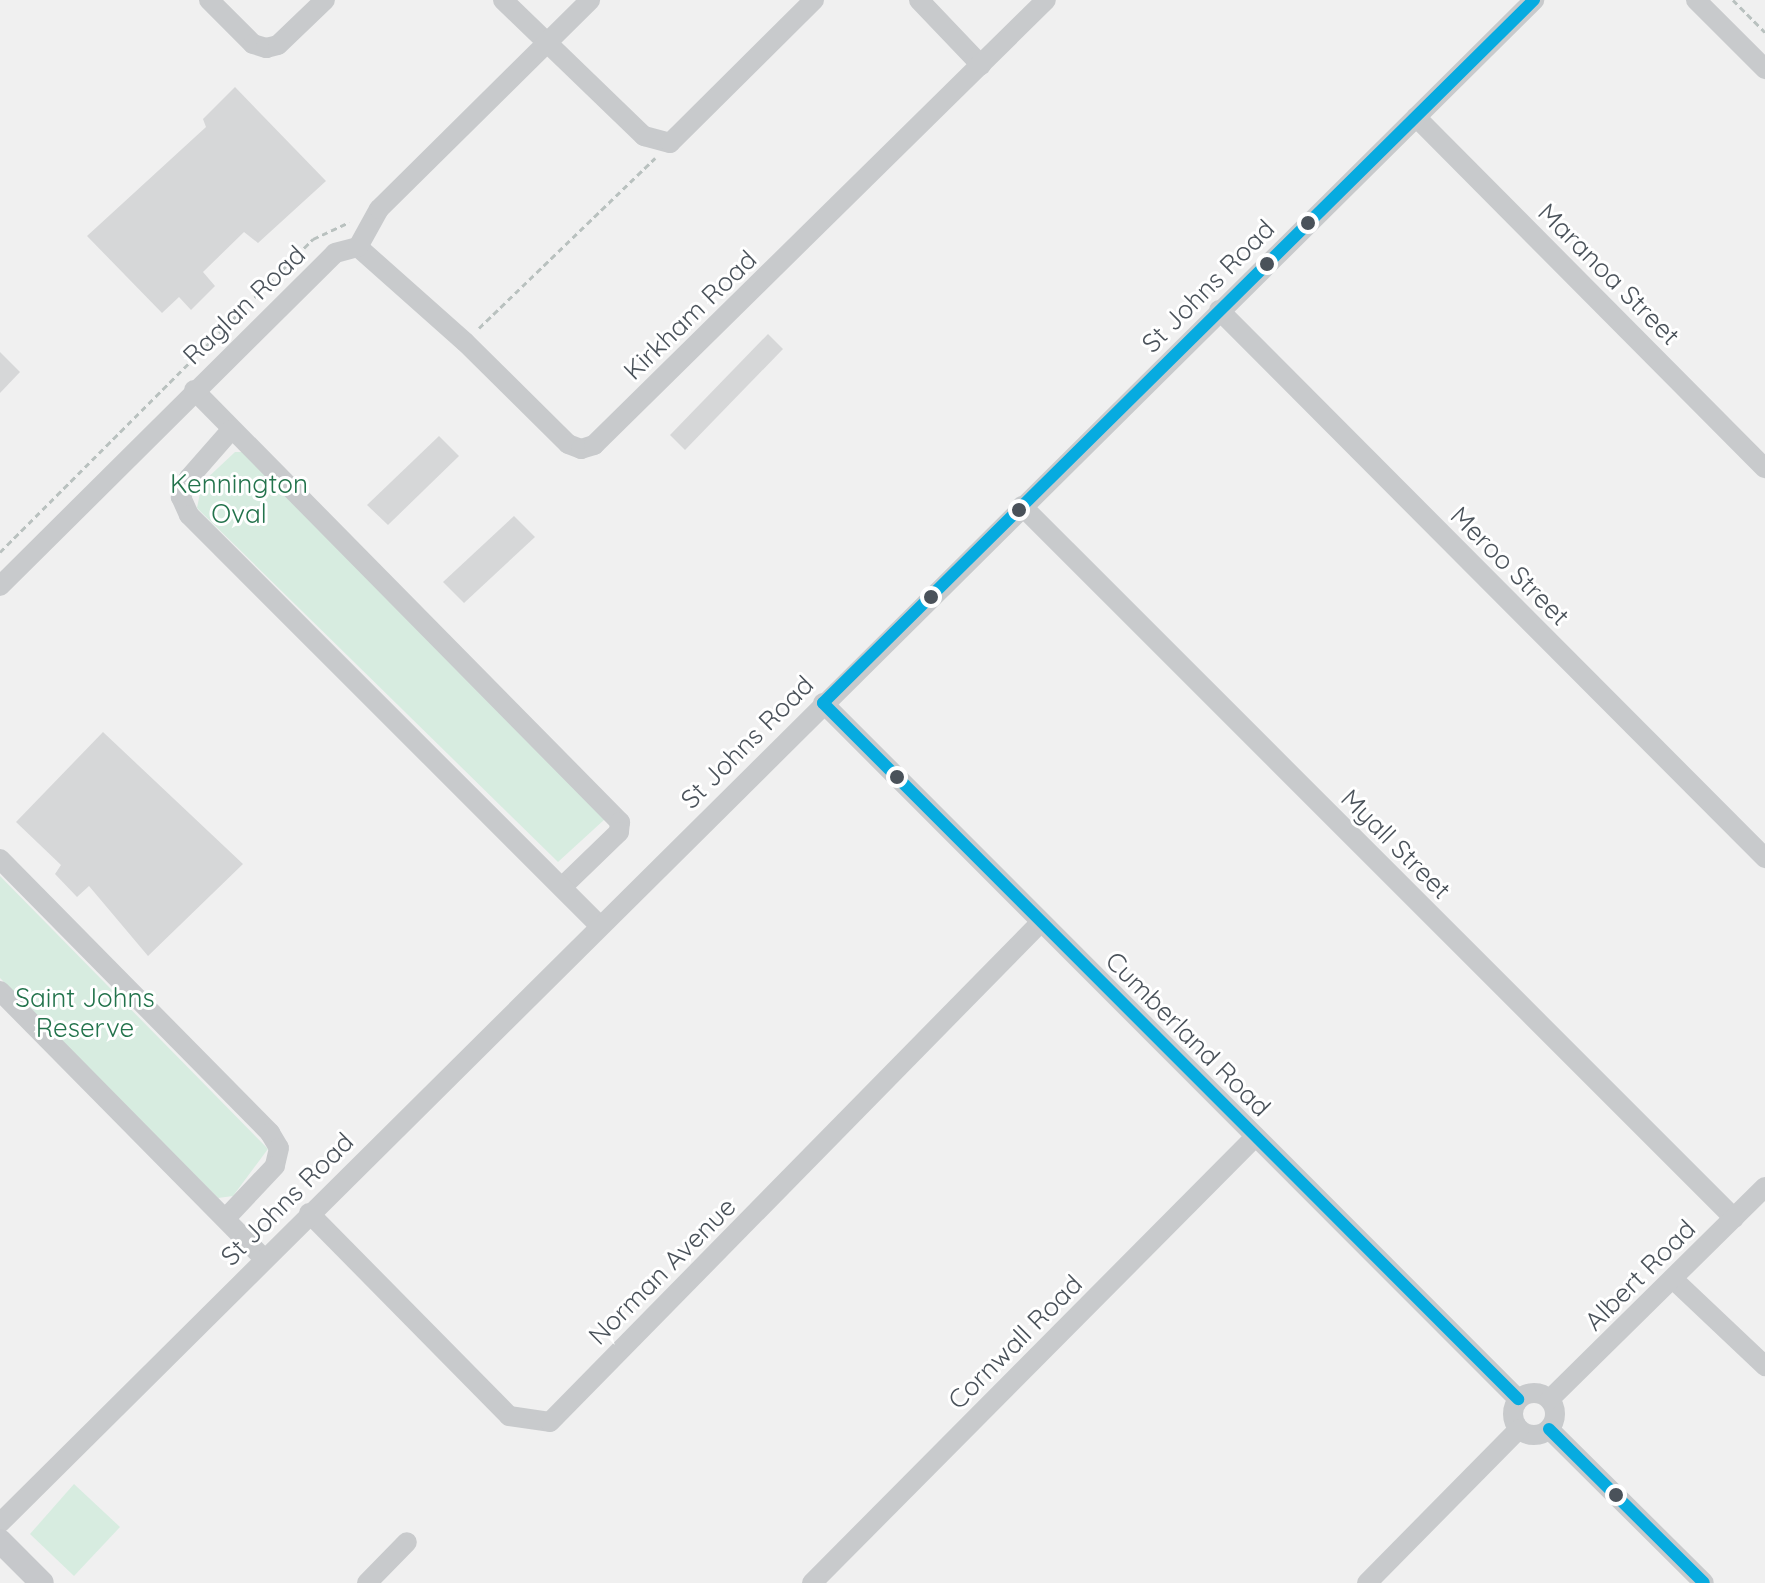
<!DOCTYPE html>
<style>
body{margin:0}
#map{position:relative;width:1765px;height:1583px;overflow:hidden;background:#f0f0f0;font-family:Quicksand,sans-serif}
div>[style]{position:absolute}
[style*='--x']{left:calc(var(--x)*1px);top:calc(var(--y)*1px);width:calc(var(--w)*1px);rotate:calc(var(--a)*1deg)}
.green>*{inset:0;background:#d7ece0}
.building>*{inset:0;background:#d6d7d8}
.path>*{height:3px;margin-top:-1.5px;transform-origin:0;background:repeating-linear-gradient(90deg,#b9c1bf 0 6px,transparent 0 10px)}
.minor>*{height:20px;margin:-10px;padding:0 10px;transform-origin:10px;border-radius:10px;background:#c8cacc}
.minor>.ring{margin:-10px;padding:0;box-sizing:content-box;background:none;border:20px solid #c8cacc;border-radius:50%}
.major>*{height:24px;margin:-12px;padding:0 12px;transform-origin:12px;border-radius:12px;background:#c6c8cb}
.bus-1>*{height:12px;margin:-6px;padding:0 6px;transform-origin:6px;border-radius:6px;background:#07abe0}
.dots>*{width:22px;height:22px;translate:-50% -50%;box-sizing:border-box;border:4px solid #fff;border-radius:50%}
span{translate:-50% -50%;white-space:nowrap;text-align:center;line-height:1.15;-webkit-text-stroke:6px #fff;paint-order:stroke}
.street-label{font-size:26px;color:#4a525a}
.park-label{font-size:26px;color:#23734c}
</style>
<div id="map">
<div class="green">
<i style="clip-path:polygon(235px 452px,243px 452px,605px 819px,558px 862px,197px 508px,202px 483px)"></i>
<i style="clip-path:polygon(0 876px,268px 1149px,233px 1196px,218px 1198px,0 978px)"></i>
<i style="clip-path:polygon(74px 1484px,120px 1527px,74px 1576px,30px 1534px)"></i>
</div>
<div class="building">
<i style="clip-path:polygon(235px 87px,326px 181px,258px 243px,244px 232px,203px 272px,215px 286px,191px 310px,179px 297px,162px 313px,87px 236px,206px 127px,203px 119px)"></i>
<i style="clip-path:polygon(768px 334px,783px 349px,685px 450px,670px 435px)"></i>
<i style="clip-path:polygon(0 352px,20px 372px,0 393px)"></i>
<i style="clip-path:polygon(439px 436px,459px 456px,388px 525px,367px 505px)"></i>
<i style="clip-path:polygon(514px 516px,535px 537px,464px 603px,443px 582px)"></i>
<i style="clip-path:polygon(103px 732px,243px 864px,148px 956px,89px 886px,77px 897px,55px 874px,61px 865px,16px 822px)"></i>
</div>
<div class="path">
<i style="--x:1733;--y:0;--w:45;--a:45"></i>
<i style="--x:479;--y:328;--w:245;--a:-44"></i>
<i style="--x:0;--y:552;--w:443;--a:-45"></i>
<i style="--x:313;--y:239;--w:40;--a:-25"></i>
</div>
<div class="minor">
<i style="--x:209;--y:0;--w:62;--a:45"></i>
<i style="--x:253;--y:44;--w:14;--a:17"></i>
<i style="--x:266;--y:48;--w:12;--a:-14"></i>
<i style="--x:278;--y:45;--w:65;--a:-43.8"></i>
<i style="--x:503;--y:0;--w:196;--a:44"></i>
<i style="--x:644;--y:136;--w:27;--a:15"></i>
<i style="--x:670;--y:143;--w:203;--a:-44.8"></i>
<i style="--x:919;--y:0;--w:90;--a:46.4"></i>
<i style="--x:1696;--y:0;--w:98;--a:45"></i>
<i style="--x:1416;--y:117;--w:495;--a:45.2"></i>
<i style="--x:358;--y:247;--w:143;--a:41.6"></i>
<i style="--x:465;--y:342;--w:145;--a:44.7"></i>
<i style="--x:568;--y:444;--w:14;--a:21"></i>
<i style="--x:581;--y:449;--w:14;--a:-17"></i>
<i style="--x:594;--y:445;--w:634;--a:-44.55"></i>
<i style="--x:1219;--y:310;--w:774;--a:45.1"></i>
<i style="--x:194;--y:390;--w:607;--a:45.4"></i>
<i style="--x:620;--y:822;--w:10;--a:96"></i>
<i style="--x:619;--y:832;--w:78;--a:136"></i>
<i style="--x:231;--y:430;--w:64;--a:131.2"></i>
<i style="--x:189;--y:478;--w:21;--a:113"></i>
<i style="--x:181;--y:497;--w:20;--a:66"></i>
<i style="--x:189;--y:515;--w:580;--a:45"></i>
<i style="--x:1022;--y:506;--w:1007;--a:45"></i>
<i style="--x:0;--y:586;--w:472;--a:-44.8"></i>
<i style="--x:335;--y:253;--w:24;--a:-15"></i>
<i style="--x:358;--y:247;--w:43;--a:-61.1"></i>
<i style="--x:379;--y:209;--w:297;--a:-44.7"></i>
<i style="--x:823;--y:703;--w:984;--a:45.04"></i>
<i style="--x:0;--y:859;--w:385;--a:45.4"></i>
<i style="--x:270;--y:1133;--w:17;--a:59"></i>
<i style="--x:279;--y:1148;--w:18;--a:103"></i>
<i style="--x:275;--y:1166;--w:71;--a:133.3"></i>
<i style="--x:0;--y:991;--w:376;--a:45.4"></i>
<i style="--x:309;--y:1213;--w:285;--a:45.4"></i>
<i style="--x:509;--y:1416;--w:41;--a:8.3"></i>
<i style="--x:550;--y:1422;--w:698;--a:-45.52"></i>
<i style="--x:1673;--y:1279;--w:127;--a:43.4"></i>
<i class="ring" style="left:1513px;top:1393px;width:22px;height:22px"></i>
<i style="--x:1550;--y:1399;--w:302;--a:-44.6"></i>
<i style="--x:1549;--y:1429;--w:218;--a:44.8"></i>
<i style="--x:0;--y:1523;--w:2162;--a:-44.79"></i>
<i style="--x:367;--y:1583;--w:57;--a:-45.7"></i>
<i style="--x:812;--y:1583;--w:629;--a:-45.19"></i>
<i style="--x:1367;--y:1583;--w:216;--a:-45.4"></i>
</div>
<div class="major">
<i style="--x:0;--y:1541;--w:59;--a:45"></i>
</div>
<div class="bus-1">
<i style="--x:823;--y:703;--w:1000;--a:-44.68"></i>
<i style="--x:823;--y:703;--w:984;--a:45.04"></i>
<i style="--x:1549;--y:1429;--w:218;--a:44.8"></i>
</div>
<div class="dots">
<i style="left:1308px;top:223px;background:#4a525a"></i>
<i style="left:1267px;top:264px;background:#4a525a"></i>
<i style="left:1019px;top:510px;background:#4a525a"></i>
<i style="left:931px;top:597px;background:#4a525a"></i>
<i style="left:897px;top:777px;background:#4a525a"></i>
<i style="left:1616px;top:1495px;background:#4a525a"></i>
</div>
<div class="street-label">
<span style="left:1609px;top:274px;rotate:45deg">Maranoa Street</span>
<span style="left:1208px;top:286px;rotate:-45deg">St Johns Road</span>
<span style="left:244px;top:305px;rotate:-44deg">Raglan Road</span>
<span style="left:690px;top:315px;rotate:-44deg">Kirkham Road</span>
<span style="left:1510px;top:566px;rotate:45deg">Meroo Street</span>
<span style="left:747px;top:742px;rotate:-45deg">St Johns Road</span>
<span style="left:1396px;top:844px;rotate:45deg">Myall Street</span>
<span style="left:1188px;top:1034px;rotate:45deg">Cumberland Road</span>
<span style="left:287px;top:1199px;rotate:-45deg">St Johns Road</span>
<span style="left:662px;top:1271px;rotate:-45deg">Norman Avenue</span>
<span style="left:1640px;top:1275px;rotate:-45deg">Albert Road</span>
<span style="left:1015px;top:1342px;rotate:-45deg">Cornwall Road</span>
</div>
<div class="park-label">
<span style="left:239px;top:499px">Kennington<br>Oval</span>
<span style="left:85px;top:1013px">Saint Johns<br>Reserve</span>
</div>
</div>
